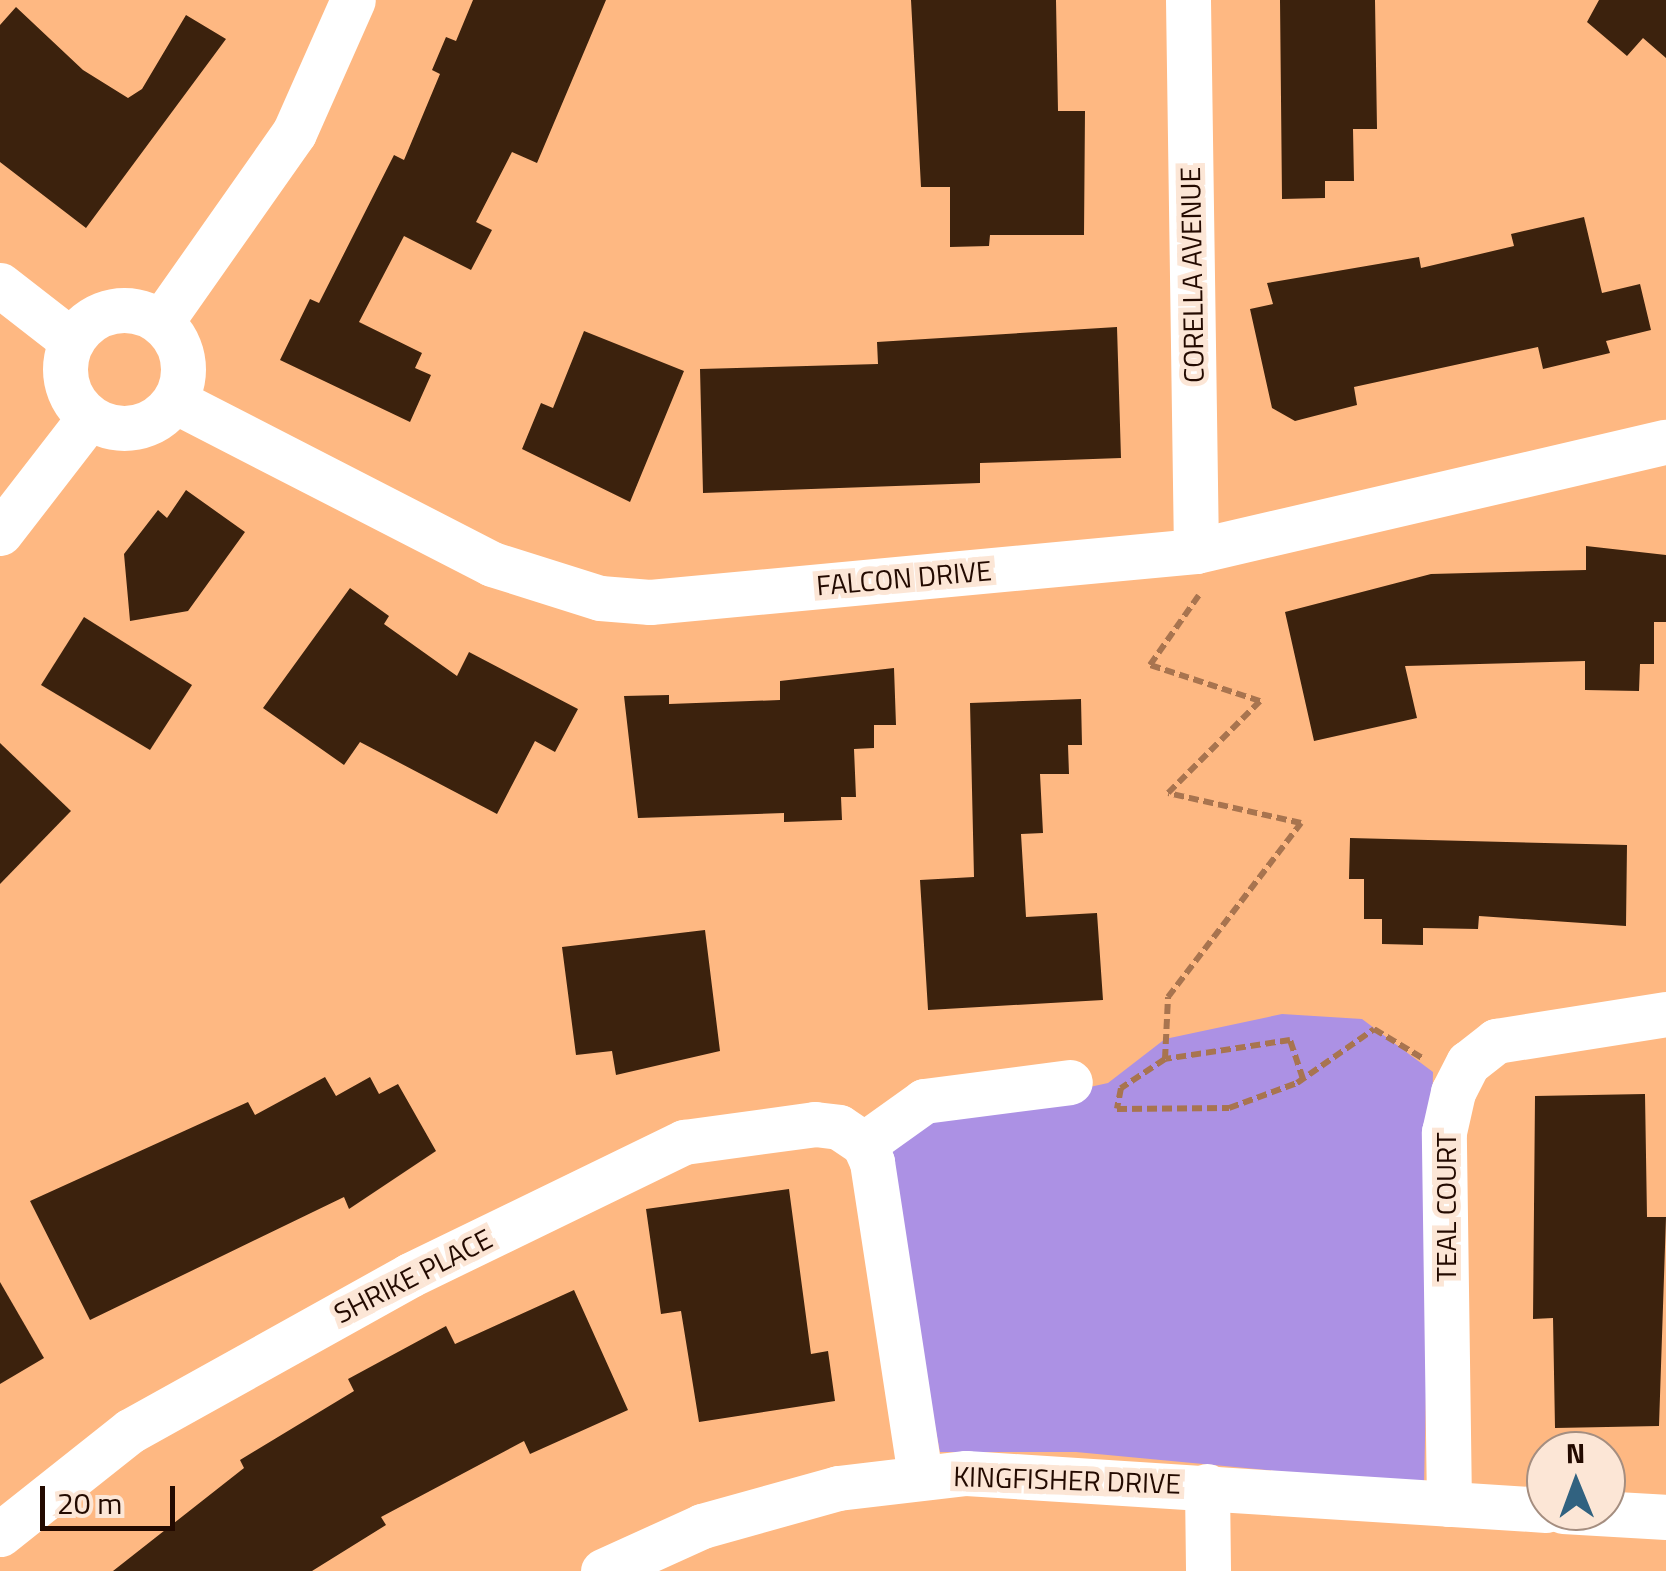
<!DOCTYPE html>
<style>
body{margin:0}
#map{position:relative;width:1666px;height:1571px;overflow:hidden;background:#feb882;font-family:"Titillium Web",sans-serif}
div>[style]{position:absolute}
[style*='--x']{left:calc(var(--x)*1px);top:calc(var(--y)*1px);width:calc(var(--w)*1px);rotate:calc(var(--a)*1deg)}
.green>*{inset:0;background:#ac91e4}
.building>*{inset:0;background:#3c220d}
.path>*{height:6px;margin-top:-3px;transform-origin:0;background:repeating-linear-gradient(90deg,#a8744f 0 10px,transparent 0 15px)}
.street>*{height:45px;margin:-22.5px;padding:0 22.5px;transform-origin:22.5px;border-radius:22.5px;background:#fff}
.street>.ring{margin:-22.5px;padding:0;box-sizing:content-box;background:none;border:45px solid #fff;border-radius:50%}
span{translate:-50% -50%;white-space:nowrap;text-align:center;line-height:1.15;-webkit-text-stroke:10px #fce6d6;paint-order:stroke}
.street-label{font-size:28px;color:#230a00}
.north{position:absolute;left:1526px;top:1431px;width:100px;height:100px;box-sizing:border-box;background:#fce6d6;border:2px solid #a58e80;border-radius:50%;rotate:359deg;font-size:28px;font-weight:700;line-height:40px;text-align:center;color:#230a00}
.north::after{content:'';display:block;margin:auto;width:35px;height:45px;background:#316280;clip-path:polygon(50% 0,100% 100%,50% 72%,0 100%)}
.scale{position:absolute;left:40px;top:1486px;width:135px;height:45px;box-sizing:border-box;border:5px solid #230a00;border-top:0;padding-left:12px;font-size:30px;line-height:35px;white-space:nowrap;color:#230a00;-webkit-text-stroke:8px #fce6d6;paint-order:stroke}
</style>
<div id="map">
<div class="green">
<i style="clip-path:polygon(1282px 1014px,1362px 1019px,1433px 1072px,1424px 1485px,1076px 1452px,940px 1452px,881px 1146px,908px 1127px,1108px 1083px,1165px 1039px)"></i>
</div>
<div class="building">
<i style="clip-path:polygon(473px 0,606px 0,537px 163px,512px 152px,476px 222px,492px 230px,471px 270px,404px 236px,359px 322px,422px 353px,415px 368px,431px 375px,410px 422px,280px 360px,310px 299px,319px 303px,394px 155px,404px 160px,440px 74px,432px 70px,446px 37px,456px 41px)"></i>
<i style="clip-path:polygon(911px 0,1056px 0,1058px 111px,1085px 111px,1084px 235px,990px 235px,989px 246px,950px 247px,950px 187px,921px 187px)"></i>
<i style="clip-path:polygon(1280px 0,1375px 0,1377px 129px,1353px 129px,1354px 181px,1325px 181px,1325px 198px,1282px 199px)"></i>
<i style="clip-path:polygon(1599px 0,1666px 0,1666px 58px,1643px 38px,1627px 56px,1587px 22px)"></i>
<i style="clip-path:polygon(16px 7px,83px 70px,128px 98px,142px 89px,186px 15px,226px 39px,86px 228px,0 162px,0 25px)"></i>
<i style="clip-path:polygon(1584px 217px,1602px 293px,1640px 284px,1651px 330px,1606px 341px,1610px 353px,1543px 369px,1538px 347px,1354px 387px,1357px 405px,1295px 421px,1272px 408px,1250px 309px,1273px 304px,1267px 283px,1419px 257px,1421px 268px,1514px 246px,1511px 234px)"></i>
<i style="clip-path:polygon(1117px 327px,1121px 458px,980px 463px,980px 483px,703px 493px,700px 369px,878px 364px,877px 342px)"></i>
<i style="clip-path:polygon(584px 331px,684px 371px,630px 502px,522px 449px,541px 403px,553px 408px)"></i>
<i style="clip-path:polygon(186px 490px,245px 532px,188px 611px,130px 621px,124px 554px,158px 510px,167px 518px)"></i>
<i style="clip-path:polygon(1586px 546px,1666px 555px,1666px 622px,1654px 622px,1654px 664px,1640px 664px,1639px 691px,1585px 690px,1585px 661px,1405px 666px,1417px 718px,1314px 741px,1285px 612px,1431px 574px,1586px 570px)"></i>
<i style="clip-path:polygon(350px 588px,389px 616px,384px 624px,457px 676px,469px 652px,578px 709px,555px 752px,535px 741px,497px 814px,360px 742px,344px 765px,263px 708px)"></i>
<i style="clip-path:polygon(84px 617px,192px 685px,150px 750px,41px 685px)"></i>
<i style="clip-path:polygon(894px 668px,896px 725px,874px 725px,874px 748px,854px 749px,856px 797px,841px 797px,842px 820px,784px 822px,784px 813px,638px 818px,624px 696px,669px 695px,669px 704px,780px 700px,780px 681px)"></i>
<i style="clip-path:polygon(1081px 699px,1082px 745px,1068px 745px,1069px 774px,1040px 774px,1043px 833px,1021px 834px,1026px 917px,1097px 913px,1103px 1000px,928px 1010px,920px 880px,974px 877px,970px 703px)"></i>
<i style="clip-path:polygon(0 743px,71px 811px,0 884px)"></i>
<i style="clip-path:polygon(1350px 838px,1627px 845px,1626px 926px,1479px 916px,1478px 929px,1423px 928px,1423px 945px,1382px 944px,1382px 919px,1364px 919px,1364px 879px,1349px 879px)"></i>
<i style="clip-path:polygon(705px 930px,720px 1051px,616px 1075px,612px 1051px,576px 1055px,562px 947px)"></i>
<i style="clip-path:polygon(325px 1077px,336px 1096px,370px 1077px,379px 1094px,398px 1084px,436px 1151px,349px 1209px,344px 1197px,90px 1320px,30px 1201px,248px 1102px,255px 1115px)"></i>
<i style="clip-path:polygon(1645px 1094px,1647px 1217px,1666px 1217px,1659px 1426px,1555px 1428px,1553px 1318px,1533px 1319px,1535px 1096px)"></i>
<i style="clip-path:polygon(789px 1189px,811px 1354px,828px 1351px,835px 1401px,699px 1422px,681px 1311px,661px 1314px,646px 1209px)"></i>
<i style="clip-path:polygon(0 1282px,44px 1358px,0 1384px)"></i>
<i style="clip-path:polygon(574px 1290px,628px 1410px,530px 1454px,524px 1441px,381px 1517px,386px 1525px,312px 1571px,113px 1571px,244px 1468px,240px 1460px,354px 1391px,348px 1379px,446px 1326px,455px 1344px)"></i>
</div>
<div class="path">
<i style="--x:1165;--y:1059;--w:62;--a:-87.2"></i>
<i style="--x:1168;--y:997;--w:219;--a:-52.6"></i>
<i style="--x:1301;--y:823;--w:136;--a:-167.3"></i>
<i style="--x:1168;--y:793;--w:130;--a:-45"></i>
<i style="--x:1260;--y:701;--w:116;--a:-161.9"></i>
<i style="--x:1150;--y:665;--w:85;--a:-55"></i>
<i style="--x:1303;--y:1079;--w:41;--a:-108.4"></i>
<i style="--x:1290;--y:1040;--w:126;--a:171.4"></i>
<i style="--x:1165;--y:1059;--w:53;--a:146.6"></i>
<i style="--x:1121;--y:1088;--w:21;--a:101"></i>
<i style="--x:1117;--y:1109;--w:112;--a:-0.5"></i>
<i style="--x:1229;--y:1108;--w:72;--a:-20.2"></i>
<i style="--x:1297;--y:1083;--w:94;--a:-35"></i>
<i style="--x:1374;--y:1029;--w:58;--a:31"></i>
</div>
<div class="street">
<i style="--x:1188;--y:0;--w:551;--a:89.17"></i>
<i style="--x:0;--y:285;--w:90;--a:37.8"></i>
<i class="ring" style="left:65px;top:310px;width:73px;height:73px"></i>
<i style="--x:161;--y:322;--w:231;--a:-54.9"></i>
<i style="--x:294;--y:133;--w:145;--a:-66.1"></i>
<i style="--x:175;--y:401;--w:356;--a:27.2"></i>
<i style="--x:492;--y:564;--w:113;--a:17.5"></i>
<i style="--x:600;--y:598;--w:50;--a:4.6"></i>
<i style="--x:650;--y:602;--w:548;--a:-5.34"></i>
<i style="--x:1196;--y:551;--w:482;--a:-13.1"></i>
<i style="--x:0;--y:533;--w:145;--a:-52.3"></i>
<i style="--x:864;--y:1144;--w:74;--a:-35.6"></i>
<i style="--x:924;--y:1101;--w:147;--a:-7.4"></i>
<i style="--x:1207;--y:1486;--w:85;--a:89.3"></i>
<i style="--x:1449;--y:1504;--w:372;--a:-90.8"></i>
<i style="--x:1444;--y:1132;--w:41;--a:-77.3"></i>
<i style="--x:1453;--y:1092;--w:33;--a:-63"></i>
<i style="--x:1468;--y:1063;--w:36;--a:-38"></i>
<i style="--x:1496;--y:1041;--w:172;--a:-9"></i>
<i style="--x:1563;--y:1511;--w:103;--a:3.3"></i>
<i style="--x:0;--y:1534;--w:166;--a:-38.4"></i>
<i style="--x:130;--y:1431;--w:321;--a:-29.1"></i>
<i style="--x:410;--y:1275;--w:305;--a:-25.9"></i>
<i style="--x:684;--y:1142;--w:132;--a:-7.8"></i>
<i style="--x:815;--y:1124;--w:24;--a:7"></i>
<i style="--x:839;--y:1127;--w:30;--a:34"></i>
<i style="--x:864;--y:1144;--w:20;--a:66"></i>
<i style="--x:872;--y:1162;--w:319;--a:81.3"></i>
<i style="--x:603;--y:1571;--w:109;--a:-24.4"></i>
<i style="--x:702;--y:1526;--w:141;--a:-15.6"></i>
<i style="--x:838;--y:1488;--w:129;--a:-6.7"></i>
<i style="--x:966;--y:1473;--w:581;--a:3.65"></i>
</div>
<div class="street-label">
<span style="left:1192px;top:275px;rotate:-91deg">CORELLA AVENUE</span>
<span style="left:904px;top:578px;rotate:-5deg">FALCON DRIVE</span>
<span style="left:1446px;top:1207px;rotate:-90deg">TEAL COURT</span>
<span style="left:413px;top:1276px;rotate:-27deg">SHRIKE PLACE</span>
<span style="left:1067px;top:1480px;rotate:2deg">KINGFISHER DRIVE</span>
</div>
<div class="north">N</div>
<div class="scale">20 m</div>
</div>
